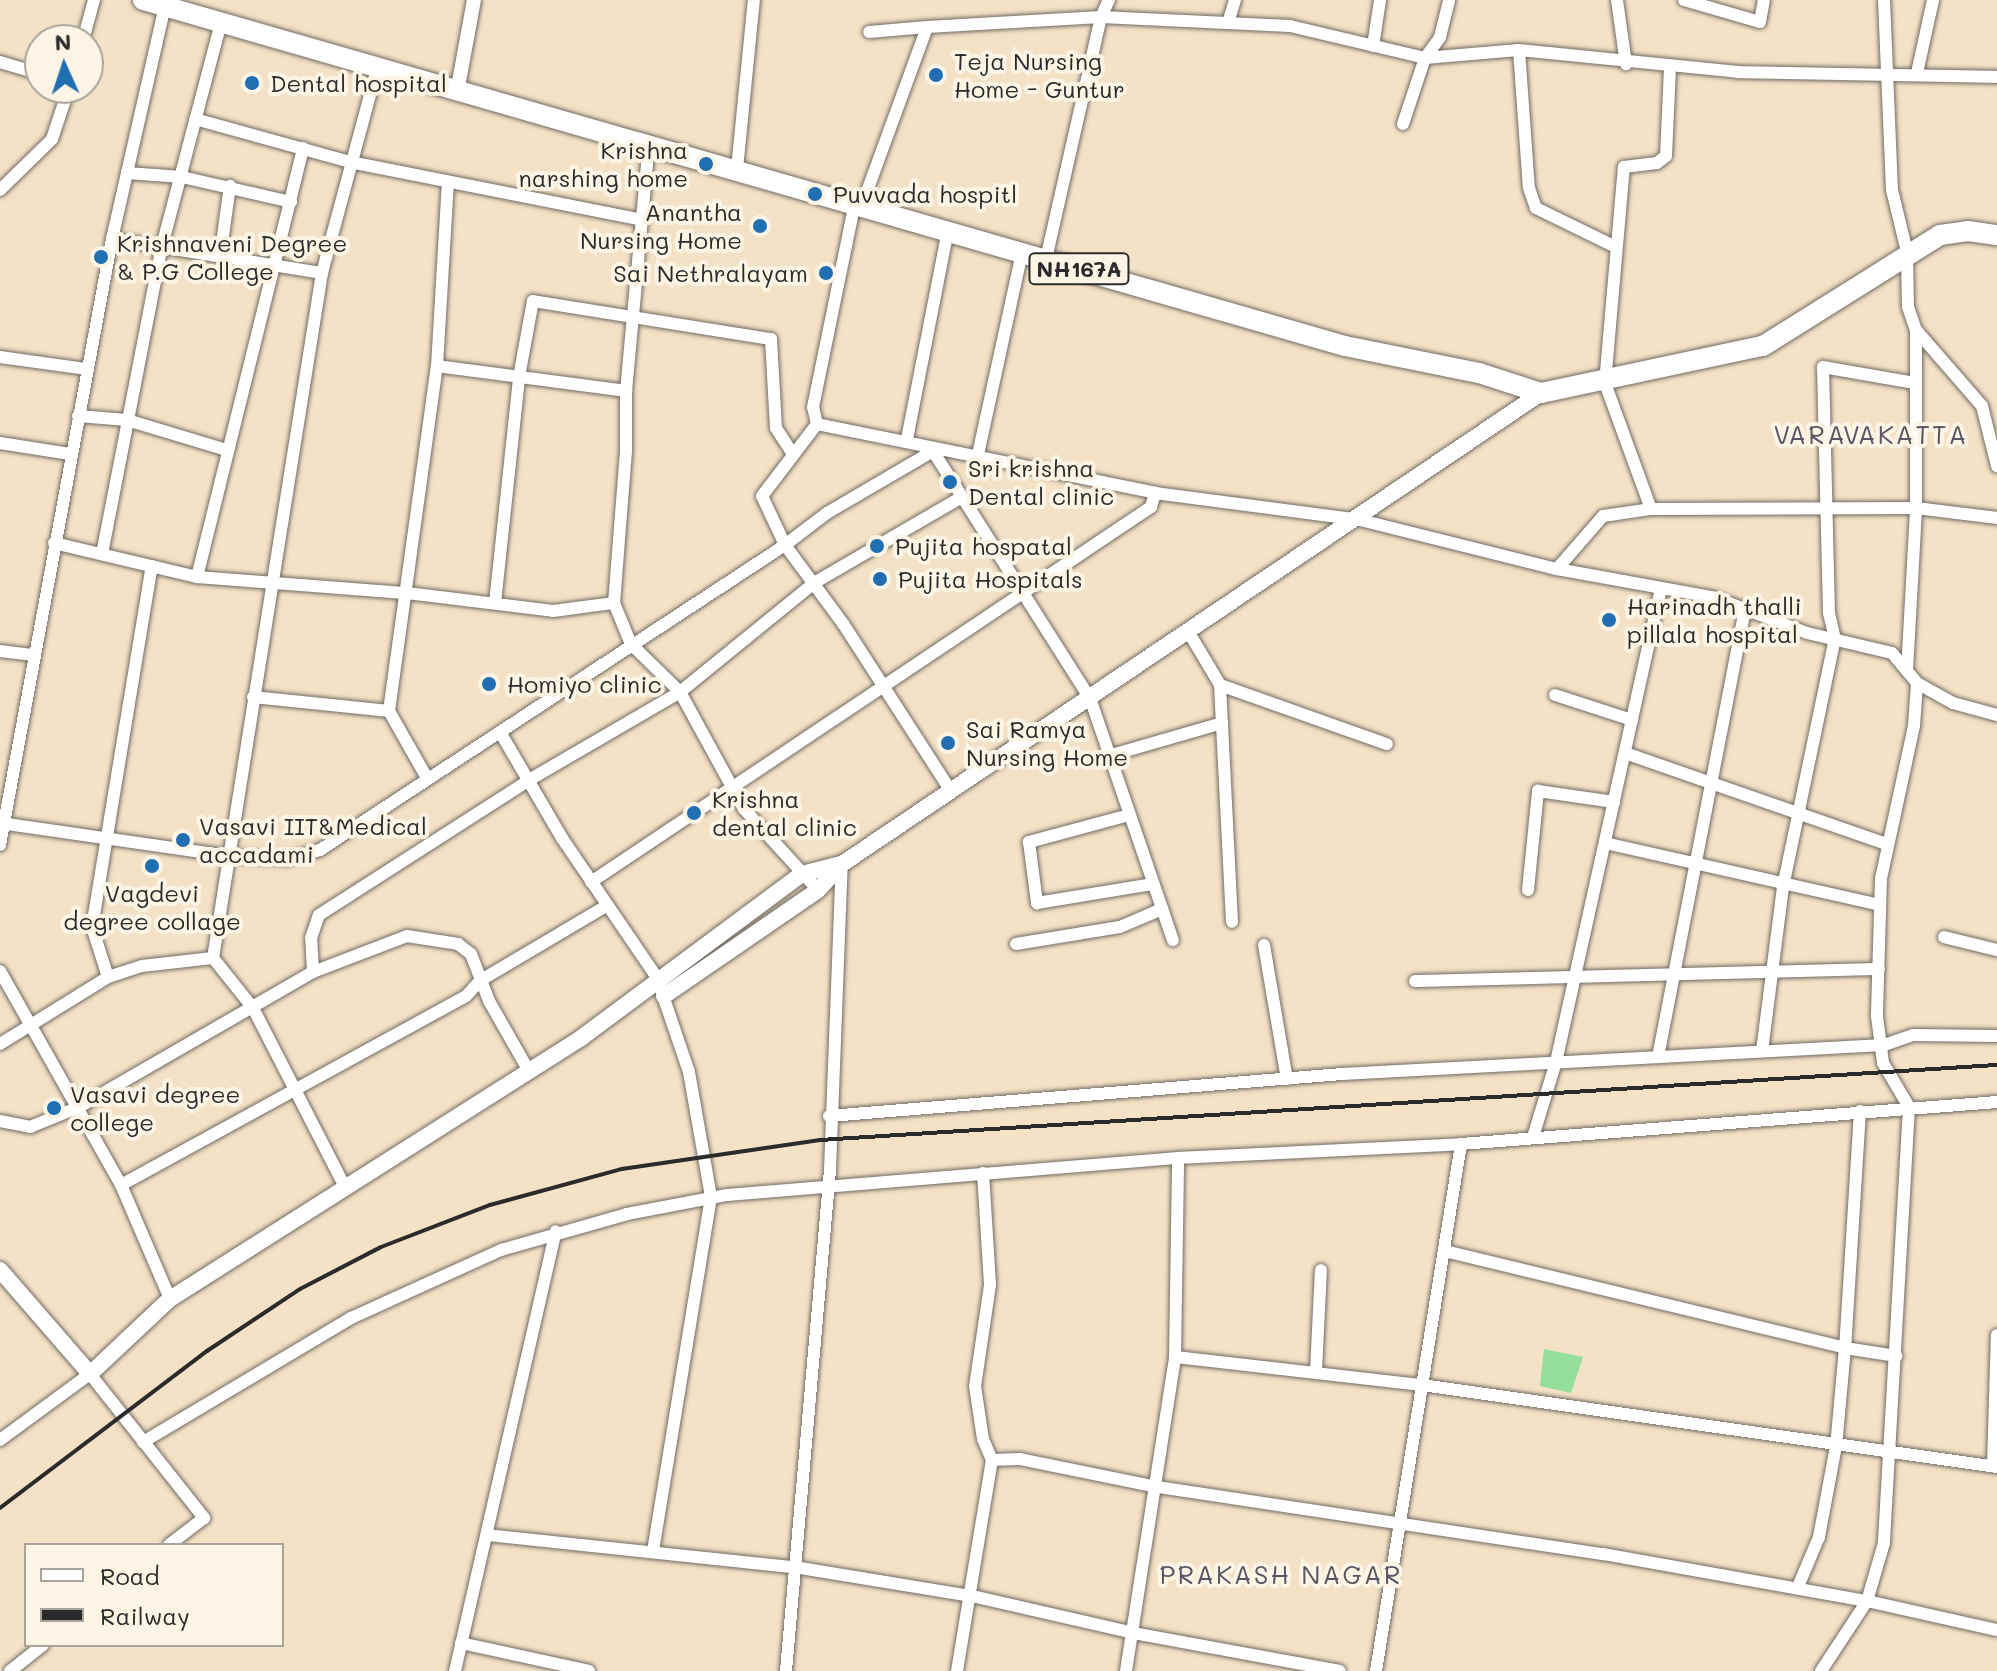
<!DOCTYPE html>
<style>
body{margin:0}
#map{position:relative;width:1997px;height:1671px;overflow:hidden;background:#f4e2c7;font-family:Mali,sans-serif}
div>[style]{position:absolute}
[style*='--x']{left:calc(var(--x)*1px);top:calc(var(--y)*1px);width:calc(var(--w)*1px);rotate:calc(var(--a)*1deg)}
.green>*{inset:0;background:#93de9b}
.roads{filter:drop-shadow(0 0 2px #716b62) drop-shadow(0 0 2px #716b62)}
.minor>*{height:12px;margin:-6px;padding:0 6px;transform-origin:6px;border-radius:6px;background:#fff}
.tertiary>*{height:14px;margin:-7px;padding:0 7px;transform-origin:7px;border-radius:7px;background:#fff}
.secondary>*{height:16px;margin:-8px;padding:0 8px;transform-origin:8px;border-radius:8px;background:#fff}
.trunk>*{height:20px;margin:-10px;padding:0 10px;transform-origin:10px;border-radius:10px;background:#fff}
.rail>*{height:4px;margin:-2px;padding:0 2px;transform-origin:2px;border-radius:2px;background:#2b2b2b}
.dots>*{width:22px;height:22px;translate:-50% -50%;box-sizing:border-box;border:4px solid #fcf5e5;border-radius:50%}
span{translate:-50% -50%;white-space:nowrap;text-align:center;line-height:1.15;-webkit-text-stroke:8px #fcf5e5;paint-order:stroke}
.shield-label span{padding:2px 6px;background:#fcf5e5;border:2px solid;border-radius:6px;-webkit-text-stroke-width:0}
.shield-label{font-size:22px;color:#2b2b2b;font-weight:700}
.poi-label{font-size:24px;color:#2b2b2b}
.left{translate:0 -50%;text-align:left}
.right{translate:-100% -50%;text-align:right}
.neighbourhood-label{font-size:26px;color:#585564;letter-spacing:2px}
.legend{position:absolute;left:24px;top:1543px;width:260px;height:104px;box-sizing:border-box;background:#fcf5e5;border:2px solid #a8a49b;margin:0;padding:10px 14px;list-style:none;font-size:24px;color:#2b2b2b}
.legend li{display:flex;align-items:center;gap:16px;height:40px}
.legend b{width:40px;border:2px solid #a8a49b}
.north{position:absolute;left:24px;top:24px;width:80px;height:80px;box-sizing:border-box;background:#fcf5e5;border:2px solid #a8a49b;border-radius:50%;rotate:357deg;font-size:22px;font-weight:700;line-height:32px;text-align:center;color:#2b2b2b}
.north::after{content:'';display:block;margin:auto;width:28px;height:36px;background:#1f6fb2;clip-path:polygon(50% 0,100% 100%,50% 72%,0 100%)}
</style>
<div id="map">
<div class="green">
<i style="clip-path:polygon(1544px 1349px,1583px 1357px,1571px 1393px,1540px 1386px)"></i>
</div>
<div class="roads">
<div class="minor">
<i style="--x:1617;--y:0;--w:65;--a:82"></i>
<i style="--x:1684;--y:0;--w:79;--a:16.1"></i>
<i style="--x:1760;--y:22;--w:22;--a:-80"></i>
<i style="--x:1884;--y:0;--w:190;--a:87.6"></i>
<i style="--x:1892;--y:190;--w:64;--a:76.4"></i>
<i style="--x:1907;--y:252;--w:55;--a:89"></i>
<i style="--x:1908;--y:307;--w:24;--a:71"></i>
<i style="--x:1916;--y:330;--w:101;--a:49"></i>
<i style="--x:1982;--y:406;--w:62;--a:76"></i>
<i style="--x:1228;--y:23;--w:24;--a:-73"></i>
<i style="--x:927;--y:27;--w:174;--a:-3.3"></i>
<i style="--x:1101;--y:17;--w:189;--a:2.7"></i>
<i style="--x:1290;--y:26;--w:139;--a:13.3"></i>
<i style="--x:1425;--y:58;--w:94;--a:-4.9"></i>
<i style="--x:1519;--y:50;--w:220;--a:5.7"></i>
<i style="--x:1738;--y:72;--w:259;--a:1.1"></i>
<i style="--x:83;--y:40;--w:41;--a:-74.6"></i>
<i style="--x:1373;--y:46;--w:47;--a:-81.3"></i>
<i style="--x:1519;--y:50;--w:138;--a:85.9"></i>
<i style="--x:1529;--y:188;--w:21;--a:71"></i>
<i style="--x:1536;--y:208;--w:87;--a:26"></i>
<i style="--x:0;--y:62;--w:42;--a:16.7"></i>
<i style="--x:1917;--y:73;--w:75;--a:-77.6"></i>
<i style="--x:195;--y:119;--w:161;--a:15.5"></i>
<i style="--x:350;--y:162;--w:298;--a:11.2"></i>
<i style="--x:1403;--y:124;--w:70;--a:-71.6"></i>
<i style="--x:1425;--y:58;--w:26;--a:-54"></i>
<i style="--x:1440;--y:37;--w:38;--a:-76"></i>
<i style="--x:649;--y:143;--w:249;--a:95.3"></i>
<i style="--x:626;--y:391;--w:60;--a:90"></i>
<i style="--x:626;--y:451;--w:152;--a:94.5"></i>
<i style="--x:614;--y:603;--w:44;--a:67.5"></i>
<i style="--x:631;--y:644;--w:69;--a:44.4"></i>
<i style="--x:680;--y:692;--w:173;--a:-39.1"></i>
<i style="--x:814;--y:583;--w:171;--a:-30.2"></i>
<i style="--x:737;--y:169;--w:170;--a:-84.3"></i>
<i style="--x:127;--y:173;--w:55;--a:4.2"></i>
<i style="--x:182;--y:177;--w:112;--a:12.9"></i>
<i style="--x:0;--y:190;--w:73;--a:-44.4"></i>
<i style="--x:52;--y:139;--w:54;--a:-71.6"></i>
<i style="--x:862;--y:205;--w:189;--a:-69.9"></i>
<i style="--x:927;--y:27;--w:58;--a:175.1"></i>
<i style="--x:112;--y:239;--w:213;--a:9.2"></i>
<i style="--x:220;--y:257;--w:72;--a:-82"></i>
<i style="--x:1046;--y:259;--w:248;--a:-77.2"></i>
<i style="--x:1101;--y:17;--w:19;--a:-65"></i>
<i style="--x:0;--y:357;--w:88;--a:7.9"></i>
<i style="--x:437;--y:366;--w:191;--a:7.5"></i>
<i style="--x:78;--y:416;--w:49;--a:4.7"></i>
<i style="--x:127;--y:420;--w:104;--a:16.7"></i>
<i style="--x:817;--y:424;--w:345;--a:11.5"></i>
<i style="--x:1155;--y:493;--w:207;--a:7.5"></i>
<i style="--x:1360;--y:520;--w:203;--a:14"></i>
<i style="--x:1557;--y:569;--w:162;--a:10.3"></i>
<i style="--x:1716;--y:598;--w:97;--a:21"></i>
<i style="--x:1807;--y:633;--w:87;--a:13.2"></i>
<i style="--x:1892;--y:653;--w:39;--a:50"></i>
<i style="--x:1917;--y:683;--w:43;--a:94"></i>
<i style="--x:1914;--y:726;--w:156;--a:102.2"></i>
<i style="--x:1881;--y:878;--w:138;--a:91.7"></i>
<i style="--x:1877;--y:1016;--w:47;--a:82.7"></i>
<i style="--x:1883;--y:1063;--w:51;--a:59.4"></i>
<i style="--x:1909;--y:1107;--w:437;--a:93.3"></i>
<i style="--x:1884;--y:1543;--w:60;--a:106.3"></i>
<i style="--x:1867;--y:1601;--w:84;--a:123.3"></i>
<i style="--x:907;--y:439;--w:213;--a:-78.9"></i>
<i style="--x:0;--y:443;--w:71;--a:8.9"></i>
<i style="--x:933;--y:451;--w:293;--a:57.6"></i>
<i style="--x:1090;--y:698;--w:256;--a:71.1"></i>
<i style="--x:933;--y:451;--w:123;--a:149.7"></i>
<i style="--x:827;--y:513;--w:53;--a:142.7"></i>
<i style="--x:785;--y:545;--w:99;--a:53.6"></i>
<i style="--x:844;--y:625;--w:197;--a:57.2"></i>
<i style="--x:977;--y:459;--w:212;--a:-77.7"></i>
<i style="--x:1651;--y:509;--w:134;--a:-110.1"></i>
<i style="--x:1605;--y:383;--w:217;--a:-85"></i>
<i style="--x:1624;--y:167;--w:33;--a:-7"></i>
<i style="--x:1657;--y:163;--w:11;--a:-38"></i>
<i style="--x:1666;--y:156;--w:89;--a:-87.4"></i>
<i style="--x:54;--y:543;--w:147;--a:13.4"></i>
<i style="--x:197;--y:577;--w:442;--a:-76.1"></i>
<i style="--x:102;--y:554;--w:314;--a:-79"></i>
<i style="--x:162;--y:246;--w:232;--a:-75.2"></i>
<i style="--x:1557;--y:569;--w:70;--a:-49"></i>
<i style="--x:1603;--y:516;--w:49;--a:-8.3"></i>
<i style="--x:1651;--y:509;--w:265;--a:-0.2"></i>
<i style="--x:1916;--y:508;--w:82;--a:7"></i>
<i style="--x:197;--y:577;--w:211;--a:4.4"></i>
<i style="--x:407;--y:593;--w:147;--a:7"></i>
<i style="--x:553;--y:611;--w:62;--a:-7.5"></i>
<i style="--x:495;--y:603;--w:227;--a:-83.9"></i>
<i style="--x:519;--y:377;--w:77;--a:-79.6"></i>
<i style="--x:533;--y:301;--w:241;--a:9.1"></i>
<i style="--x:771;--y:339;--w:89;--a:86.8"></i>
<i style="--x:776;--y:428;--w:30;--a:57"></i>
<i style="--x:1188;--y:631;--w:63;--a:59.3"></i>
<i style="--x:1220;--y:685;--w:237;--a:87.1"></i>
<i style="--x:0;--y:651;--w:34;--a:7"></i>
<i style="--x:1907;--y:671;--w:163;--a:-86.8"></i>
<i style="--x:1916;--y:508;--w:178;--a:-90"></i>
<i style="--x:1917;--y:683;--w:41;--a:29.1"></i>
<i style="--x:1953;--y:703;--w:46;--a:15.3"></i>
<i style="--x:1220;--y:685;--w:177;--a:19.5"></i>
<i style="--x:1555;--y:695;--w:81;--a:18"></i>
<i style="--x:253;--y:697;--w:137;--a:5.9"></i>
<i style="--x:500;--y:732;--w:123;--a:59.7"></i>
<i style="--x:562;--y:838;--w:169;--a:55.8"></i>
<i style="--x:657;--y:978;--w:99;--a:71.2"></i>
<i style="--x:689;--y:1072;--w:127;--a:80"></i>
<i style="--x:711;--y:1197;--w:360;--a:99.3"></i>
<i style="--x:1625;--y:753;--w:276;--a:19.2"></i>
<i style="--x:1108;--y:756;--w:119;--a:-16.1"></i>
<i style="--x:427;--y:778;--w:77;--a:-119.6"></i>
<i style="--x:389;--y:711;--w:348;--a:-82.1"></i>
<i style="--x:437;--y:366;--w:184;--a:-86.6"></i>
<i style="--x:1129;--y:815;--w:104;--a:164.9"></i>
<i style="--x:1029;--y:842;--w:62;--a:82.5"></i>
<i style="--x:1037;--y:903;--w:118;--a:-9.3"></i>
<i style="--x:0;--y:823;--w:232;--a:8.2"></i>
<i style="--x:230;--y:856;--w:58;--a:3"></i>
<i style="--x:288;--y:859;--w:33;--a:-16"></i>
<i style="--x:320;--y:850;--w:556;--a:-33.26"></i>
<i style="--x:785;--y:545;--w:54;--a:-115.1"></i>
<i style="--x:762;--y:496;--w:91;--a:-52.6"></i>
<i style="--x:817;--y:424;--w:17;--a:-103"></i>
<i style="--x:813;--y:407;--w:208;--a:-78.4"></i>
<i style="--x:1605;--y:843;--w:282;--a:12.7"></i>
<i style="--x:0;--y:845;--w:616;--a:-79.53"></i>
<i style="--x:112;--y:239;--w:239;--a:-77.2"></i>
<i style="--x:591;--y:882;--w:674;--a:-33.81"></i>
<i style="--x:1151;--y:507;--w:15;--a:-74"></i>
<i style="--x:1528;--y:890;--w:100;--a:-84.2"></i>
<i style="--x:1538;--y:791;--w:77;--a:8.2"></i>
<i style="--x:1944;--y:937;--w:55;--a:13.8"></i>
<i style="--x:1016;--y:944;--w:105;--a:-9.3"></i>
<i style="--x:1120;--y:927;--w:46;--a:-23.2"></i>
<i style="--x:1264;--y:945;--w:136;--a:80.3"></i>
<i style="--x:213;--y:958;--w:694;--a:-80.96"></i>
<i style="--x:322;--y:273;--w:215;--a:-74.9"></i>
<i style="--x:0;--y:971;--w:246;--a:60.5"></i>
<i style="--x:121;--y:1185;--w:124;--a:66.7"></i>
<i style="--x:313;--y:972;--w:34;--a:-93"></i>
<i style="--x:311;--y:938;--w:24;--a:-71"></i>
<i style="--x:319;--y:915;--w:250;--a:-32.7"></i>
<i style="--x:529;--y:780;--w:175;--a:-30.2"></i>
<i style="--x:680;--y:692;--w:133;--a:61.3"></i>
<i style="--x:744;--y:809;--w:110;--a:47.6"></i>
<i style="--x:108;--y:977;--w:52;--a:-107.7"></i>
<i style="--x:92;--y:927;--w:366;--a:-80.6"></i>
<i style="--x:1415;--y:981;--w:464;--a:-1.5"></i>
<i style="--x:0;--y:1044;--w:127;--a:-31.8"></i>
<i style="--x:108;--y:977;--w:36;--a:-18"></i>
<i style="--x:142;--y:966;--w:71;--a:-6.4"></i>
<i style="--x:213;--y:958;--w:64;--a:51.3"></i>
<i style="--x:253;--y:1008;--w:201;--a:62.8"></i>
<i style="--x:1762;--y:1051;--w:165;--a:-82.7"></i>
<i style="--x:1783;--y:887;--w:253;--a:-78.2"></i>
<i style="--x:1835;--y:639;--w:27;--a:-103"></i>
<i style="--x:1829;--y:613;--w:246;--a:-91.4"></i>
<i style="--x:1823;--y:367;--w:93;--a:9.9"></i>
<i style="--x:1658;--y:1057;--w:456;--a:-79"></i>
<i style="--x:1860;--y:1111;--w:237;--a:93.6"></i>
<i style="--x:1845;--y:1348;--w:52;--a:8.9"></i>
<i style="--x:829;--y:1116;--w:515;--a:-4.68"></i>
<i style="--x:1342;--y:1074;--w:543;--a:-3.06"></i>
<i style="--x:1884;--y:1045;--w:31;--a:-19"></i>
<i style="--x:1913;--y:1035;--w:84;--a:0.7"></i>
<i style="--x:0;--y:1121;--w:31;--a:11"></i>
<i style="--x:30;--y:1127;--w:53;--a:-22.2"></i>
<i style="--x:79;--y:1107;--w:270;--a:-30"></i>
<i style="--x:313;--y:972;--w:101;--a:-21"></i>
<i style="--x:407;--y:936;--w:52;--a:8.9"></i>
<i style="--x:458;--y:944;--w:16;--a:38"></i>
<i style="--x:471;--y:954;--w:50;--a:69"></i>
<i style="--x:489;--y:1001;--w:81;--a:60.3"></i>
<i style="--x:1533;--y:1137;--w:78;--a:-73"></i>
<i style="--x:1556;--y:1062;--w:485;--a:-77.5"></i>
<i style="--x:983;--y:1173;--w:112;--a:86.4"></i>
<i style="--x:990;--y:1285;--w:102;--a:98.4"></i>
<i style="--x:975;--y:1386;--w:54;--a:81.4"></i>
<i style="--x:983;--y:1439;--w:23;--a:67"></i>
<i style="--x:992;--y:1460;--w:28;--a:-2"></i>
<i style="--x:1020;--y:1459;--w:141;--a:11.5"></i>
<i style="--x:1158;--y:1487;--w:450;--a:8.6"></i>
<i style="--x:1603;--y:1554;--w:268;--a:10.1"></i>
<i style="--x:1867;--y:1601;--w:133;--a:12.6"></i>
<i style="--x:121;--y:1185;--w:393;--a:-28.7"></i>
<i style="--x:466;--y:996;--w:22;--a:-47"></i>
<i style="--x:481;--y:980;--w:145;--a:-30.6"></i>
<i style="--x:1445;--y:1251;--w:412;--a:13.6"></i>
<i style="--x:1845;--y:1348;--w:98;--a:95.2"></i>
<i style="--x:1836;--y:1446;--w:93;--a:100.6"></i>
<i style="--x:1819;--y:1537;--w:56;--a:112.9"></i>
<i style="--x:1175;--y:1357;--w:249;--a:6.5"></i>
<i style="--x:1422;--y:1385;--w:581;--a:8.12"></i>
<i style="--x:1316;--y:1371;--w:101;--a:-87.2"></i>
<i style="--x:0;--y:1440;--w:112;--a:-36.3"></i>
<i style="--x:90;--y:1374;--w:184;--a:51.6"></i>
<i style="--x:204;--y:1518;--w:44;--a:142.4"></i>
<i style="--x:143;--y:1442;--w:242;--a:-30.8"></i>
<i style="--x:351;--y:1318;--w:165;--a:-24.4"></i>
<i style="--x:501;--y:1250;--w:131;--a:-15.9"></i>
<i style="--x:627;--y:1214;--w:102;--a:-10.8"></i>
<i style="--x:727;--y:1195;--w:453;--a:-4.7"></i>
<i style="--x:1178;--y:1158;--w:283;--a:-2.8"></i>
<i style="--x:1461;--y:1144;--w:538;--a:-4.48"></i>
<i style="--x:1993;--y:1466;--w:131;--a:-88.3"></i>
<i style="--x:487;--y:1535;--w:309;--a:6"></i>
<i style="--x:794;--y:1567;--w:180;--a:9.3"></i>
<i style="--x:972;--y:1596;--w:165;--a:12.9"></i>
<i style="--x:1133;--y:1633;--w:210;--a:10.4"></i>
<i style="--x:461;--y:1643;--w:131;--a:12.3"></i>
<i style="--x:10;--y:1671;--w:42;--a:-38.2"></i>
<i style="--x:455;--y:1671;--w:451;--a:-77.1"></i>
<i style="--x:786;--y:1671;--w:503;--a:-84.98"></i>
<i style="--x:830;--y:1170;--w:306;--a:-87.8"></i>
<i style="--x:957;--y:1671;--w:214;--a:-80.6"></i>
<i style="--x:1126;--y:1671;--w:318;--a:-81.1"></i>
<i style="--x:1175;--y:1357;--w:199;--a:-89.1"></i>
<i style="--x:1376;--y:1671;--w:534;--a:-80.84"></i>
</div>
<div class="tertiary">
<i style="--x:458;--y:87;--w:88;--a:-79.6"></i>
</div>
<div class="secondary">
<i style="--x:664;--y:996;--w:187;--a:-34.5"></i>
<i style="--x:818;--y:890;--w:35;--a:-47"></i>
<i style="--x:842;--y:864;--w:843;--a:-33.97"></i>
<i style="--x:0;--y:1270;--w:138;--a:49.1"></i>
<i style="--x:90;--y:1374;--w:110;--a:-43.2"></i>
<i style="--x:170;--y:1299;--w:487;--a:-32.4"></i>
<i style="--x:581;--y:1038;--w:275;--a:-36.6"></i>
<i style="--x:802;--y:874;--w:40;--a:-14.4"></i>
</div>
<div class="trunk">
<i style="--x:143;--y:0;--w:1251;--a:16.06"></i>
<i style="--x:1345;--y:346;--w:137;--a:11.4"></i>
<i style="--x:1479;--y:373;--w:65;--a:17.9"></i>
<i style="--x:1541;--y:393;--w:227;--a:-12"></i>
<i style="--x:1763;--y:346;--w:209;--a:-32.1"></i>
<i style="--x:1940;--y:235;--w:28;--a:-8"></i>
<i style="--x:1968;--y:231;--w:29;--a:8"></i>
</div>
</div>
<div class="rail">
<i style="--x:0;--y:1508;--w:260;--a:-37.2"></i>
<i style="--x:207;--y:1351;--w:112;--a:-33.7"></i>
<i style="--x:300;--y:1289;--w:91;--a:-27.4"></i>
<i style="--x:381;--y:1247;--w:117;--a:-21.1"></i>
<i style="--x:490;--y:1205;--w:137;--a:-15.3"></i>
<i style="--x:622;--y:1169;--w:200;--a:-8.3"></i>
<i style="--x:820;--y:1140;--w:1179;--a:-3.65"></i>
</div>
<div class="dots">
<i style="left:936px;top:75px;background:#1f6fb2"></i>
<i style="left:252px;top:83px;background:#1f6fb2"></i>
<i style="left:706px;top:164px;background:#1f6fb2"></i>
<i style="left:815px;top:194px;background:#1f6fb2"></i>
<i style="left:760px;top:226px;background:#1f6fb2"></i>
<i style="left:101px;top:257px;background:#1f6fb2"></i>
<i style="left:826px;top:273px;background:#1f6fb2"></i>
<i style="left:950px;top:482px;background:#1f6fb2"></i>
<i style="left:877px;top:546px;background:#1f6fb2"></i>
<i style="left:880px;top:579px;background:#1f6fb2"></i>
<i style="left:1609px;top:620px;background:#1f6fb2"></i>
<i style="left:489px;top:684px;background:#1f6fb2"></i>
<i style="left:948px;top:743px;background:#1f6fb2"></i>
<i style="left:694px;top:813px;background:#1f6fb2"></i>
<i style="left:183px;top:840px;background:#1f6fb2"></i>
<i style="left:152px;top:866px;background:#1f6fb2"></i>
<i style="left:54px;top:1108px;background:#1f6fb2"></i>
</div>
<div class="shield-label">
<span style="left:1079px;top:269px">NH167A</span>
</div>
<div class="poi-label">
<span class="left" style="left:954px;top:75px">Teja Nursing<br>Home - Guntur</span>
<span class="left" style="left:270px;top:83px">Dental hospital</span>
<span class="right" style="left:688px;top:164px">Krishna<br>narshing home</span>
<span class="left" style="left:833px;top:194px">Puvvada hospitl</span>
<span class="right" style="left:742px;top:226px">Anantha<br>Nursing Home</span>
<span class="left" style="left:117px;top:257px">Krishnaveni Degree<br>&amp; P.G College</span>
<span class="right" style="left:808px;top:273px">Sai Nethralayam</span>
<span class="left" style="left:968px;top:482px">Sri krishna<br>Dental clinic</span>
<span class="left" style="left:895px;top:546px">Pujita hospatal</span>
<span class="left" style="left:898px;top:579px">Pujita Hospitals</span>
<span class="left" style="left:1627px;top:620px">Harinadh thalli<br>pillala hospital</span>
<span class="left" style="left:507px;top:684px">Homiyo clinic</span>
<span class="left" style="left:966px;top:743px">Sai Ramya<br>Nursing Home</span>
<span class="left" style="left:712px;top:813px">Krishna<br>dental clinic</span>
<span class="left" style="left:199px;top:840px">Vasavi IIT&amp;Medical<br>accadami</span>
<span style="left:152px;top:907px">Vagdevi<br>degree collage</span>
<span class="left" style="left:70px;top:1108px">Vasavi degree<br>college</span>
</div>
<div class="neighbourhood-label">
<span style="left:1871px;top:435px">VARAVAKATTA</span>
<span style="left:1281px;top:1575px">PRAKASH NAGAR</span>
</div>
<ul class="legend">
<li><b style="height:10px;background:#fff"></b>Road</li>
<li><b style="height:10px;background:#2b2b2b"></b>Railway</li>
</ul>
<div class="north">N</div>
</div>
